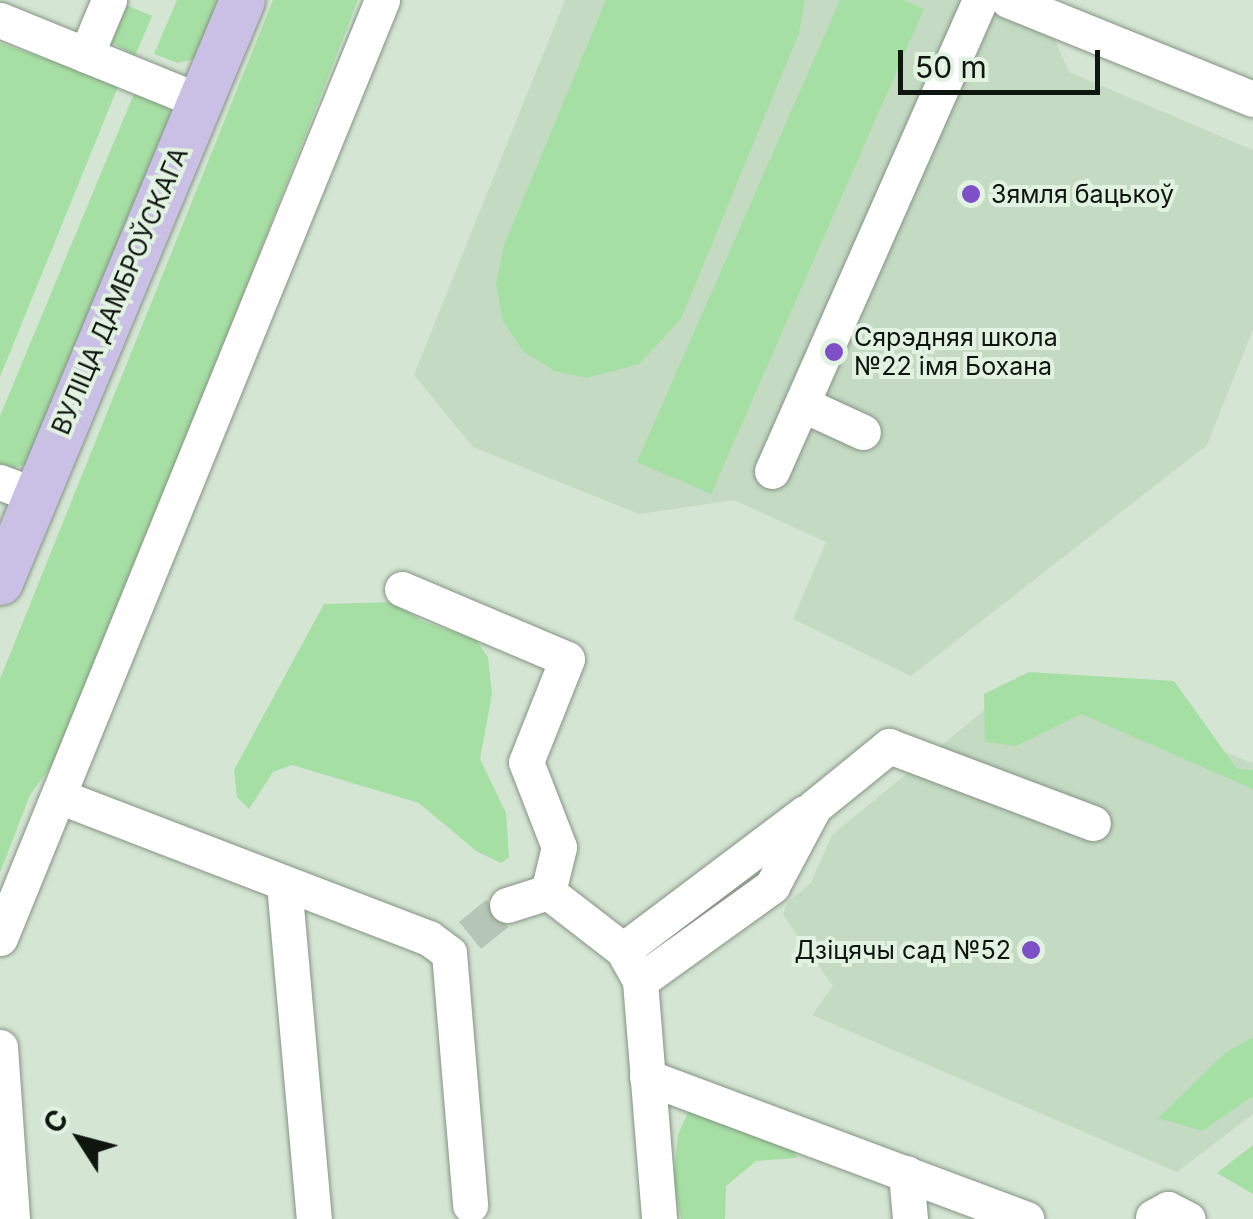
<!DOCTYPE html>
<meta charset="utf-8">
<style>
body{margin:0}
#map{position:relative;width:1253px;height:1219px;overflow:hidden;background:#d4e5d3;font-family:Inter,sans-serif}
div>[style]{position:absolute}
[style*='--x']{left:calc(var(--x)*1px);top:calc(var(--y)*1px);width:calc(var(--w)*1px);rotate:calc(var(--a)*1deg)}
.built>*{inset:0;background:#c4dac3}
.green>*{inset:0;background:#a6dfa4}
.minor-tunnel>*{height:35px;margin-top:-17.5px;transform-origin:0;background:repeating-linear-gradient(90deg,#b6c6b6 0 35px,transparent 0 53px)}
.roads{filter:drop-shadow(0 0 2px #849483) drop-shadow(0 0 2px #849483)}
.minor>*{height:35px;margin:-17.5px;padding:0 17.5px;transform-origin:17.5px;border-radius:17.5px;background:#fff}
.major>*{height:45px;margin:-22.5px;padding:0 22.5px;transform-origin:22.5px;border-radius:22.5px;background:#cabfe4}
.dots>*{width:28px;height:28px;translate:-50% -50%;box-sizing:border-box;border:5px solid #e1f2e1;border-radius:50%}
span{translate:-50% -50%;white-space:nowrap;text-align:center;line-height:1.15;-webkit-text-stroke:8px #e1f2e1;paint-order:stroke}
.poi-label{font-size:25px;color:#0f150f}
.left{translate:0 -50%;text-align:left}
.right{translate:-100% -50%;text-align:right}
.street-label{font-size:25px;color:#0f150f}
.north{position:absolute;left:30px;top:1089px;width:100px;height:100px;-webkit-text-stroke:8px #e1f2e1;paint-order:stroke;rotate:306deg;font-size:28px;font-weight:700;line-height:40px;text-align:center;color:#0f150f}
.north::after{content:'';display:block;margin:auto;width:35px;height:45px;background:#0f150f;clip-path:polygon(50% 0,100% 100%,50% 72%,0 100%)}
.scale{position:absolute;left:898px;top:50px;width:202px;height:45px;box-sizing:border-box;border:5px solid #0f150f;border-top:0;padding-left:12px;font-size:30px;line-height:35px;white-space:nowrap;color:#0f150f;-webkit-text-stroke:8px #e1f2e1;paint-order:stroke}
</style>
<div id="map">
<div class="built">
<i style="clip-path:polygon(565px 0,965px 0,991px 5px,1052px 33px,1069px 72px,1253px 150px,1253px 329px,1207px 445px,911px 676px,793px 619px,826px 542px,734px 500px,639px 514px,473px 447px,414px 375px)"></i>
<i style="clip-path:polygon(1015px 685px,1084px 697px,1253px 763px,1253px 1114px,1177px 1172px,812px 1015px,833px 986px,783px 915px,787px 903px,811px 883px,832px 835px)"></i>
</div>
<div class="green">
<i style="clip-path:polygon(177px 0,225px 0,201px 57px,178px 63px,154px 54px)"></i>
<i style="clip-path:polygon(273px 0,358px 0,69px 741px,30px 795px,0 873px,0 679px)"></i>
<i style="clip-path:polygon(606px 0,805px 0,799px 33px,681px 319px,639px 364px,587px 378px,554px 371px,522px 350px,503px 321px,496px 284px,504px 245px)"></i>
<i style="clip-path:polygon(840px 0,904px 0,924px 9px,711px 494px,637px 462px)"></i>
<i style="clip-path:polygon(124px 4px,152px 16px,135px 56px,110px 41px)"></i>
<i style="clip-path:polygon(0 43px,119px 84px,0 377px)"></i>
<i style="clip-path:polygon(136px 89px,167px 106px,172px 117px,27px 464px,6px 471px,0 469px,0 416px)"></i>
<i style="clip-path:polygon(394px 602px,422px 621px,476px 640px,488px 657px,492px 694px,480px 759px,506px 813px,509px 857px,501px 863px,476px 851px,419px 803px,292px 765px,273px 772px,249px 809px,237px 797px,234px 770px,324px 604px)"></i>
<i style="clip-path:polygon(1029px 672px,1174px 681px,1237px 769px,1253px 770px,1253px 789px,1081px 714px,1016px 746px,985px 742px,984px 694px)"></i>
<i style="clip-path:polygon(1253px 1037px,1253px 1096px,1202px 1131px,1158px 1118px,1225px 1053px)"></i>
<i style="clip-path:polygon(691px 1105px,791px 1141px,797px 1158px,756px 1161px,726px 1186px,725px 1219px,681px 1219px,673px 1183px,678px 1135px)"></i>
<i style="clip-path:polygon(1253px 1145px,1253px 1194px,1217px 1173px)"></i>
</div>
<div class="minor-tunnel">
<i style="--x:470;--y:935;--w:48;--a:-39"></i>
</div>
<div class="roads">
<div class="minor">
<i style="--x:1008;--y:0;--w:264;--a:22"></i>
<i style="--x:0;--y:20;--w:215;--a:22.1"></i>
<i style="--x:86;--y:55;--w:60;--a:-67.3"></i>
<i style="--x:802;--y:404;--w:67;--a:24.7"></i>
<i style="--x:772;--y:471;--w:515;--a:-66.17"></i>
<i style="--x:0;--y:482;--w:36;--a:21"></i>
<i style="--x:402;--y:589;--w:179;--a:23"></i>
<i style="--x:567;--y:659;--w:111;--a:111.7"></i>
<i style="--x:526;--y:762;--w:91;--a:68.8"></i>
<i style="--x:559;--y:847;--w:46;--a:103.7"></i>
<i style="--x:61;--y:797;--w:394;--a:21"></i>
<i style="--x:429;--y:938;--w:25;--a:37"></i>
<i style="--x:449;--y:953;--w:253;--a:85.2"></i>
<i style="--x:284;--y:884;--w:336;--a:84.9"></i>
<i style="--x:507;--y:905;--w:43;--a:-17.6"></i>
<i style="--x:548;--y:892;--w:95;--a:37.7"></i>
<i style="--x:623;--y:950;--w:35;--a:61"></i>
<i style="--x:640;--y:981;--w:239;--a:85.4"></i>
<i style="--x:0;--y:938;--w:1013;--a:-67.84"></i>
<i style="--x:623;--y:950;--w:228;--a:-37"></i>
<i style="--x:640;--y:981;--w:163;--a:-35.7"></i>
<i style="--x:772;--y:886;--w:89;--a:-62"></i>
<i style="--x:814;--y:807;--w:97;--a:-39.1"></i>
<i style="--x:889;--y:746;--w:218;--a:20.7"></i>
<i style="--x:0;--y:1047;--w:172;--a:86"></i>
<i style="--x:647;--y:1077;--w:405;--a:20.5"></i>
<i style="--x:906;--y:1173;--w:46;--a:85"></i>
<i style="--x:1153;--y:1217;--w:17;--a:-28"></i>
<i style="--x:1168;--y:1209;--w:22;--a:27"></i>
</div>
<div class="major">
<i style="--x:0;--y:582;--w:630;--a:-67.42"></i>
</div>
</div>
<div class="dots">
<i style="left:971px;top:194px;background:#7e4fc7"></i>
<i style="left:834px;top:352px;background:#7e4fc7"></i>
<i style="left:1031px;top:950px;background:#7e4fc7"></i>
</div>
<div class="poi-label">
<span class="left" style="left:991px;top:194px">Зямля бацькоў</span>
<span class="left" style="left:854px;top:352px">Сярэдняя школа<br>№22 імя Бохана</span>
<span class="right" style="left:1011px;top:950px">Дзіцячы сад №52</span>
</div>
<div class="street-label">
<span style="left:120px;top:291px;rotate:-67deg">ВУЛІЦА ДАМБРОЎСКАГА</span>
</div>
<div class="north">С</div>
<div class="scale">50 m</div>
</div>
